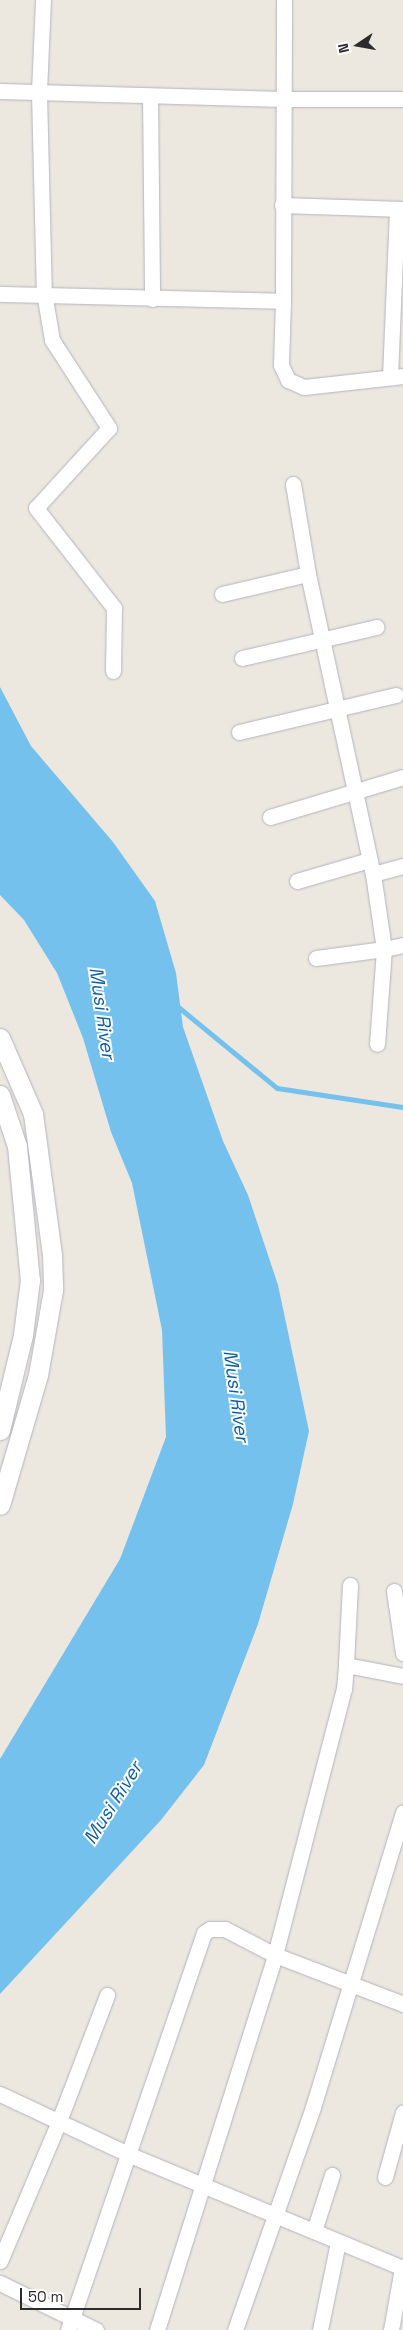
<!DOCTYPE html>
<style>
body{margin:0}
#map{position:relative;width:403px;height:2330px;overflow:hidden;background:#ede8df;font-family:"Space Grotesk",sans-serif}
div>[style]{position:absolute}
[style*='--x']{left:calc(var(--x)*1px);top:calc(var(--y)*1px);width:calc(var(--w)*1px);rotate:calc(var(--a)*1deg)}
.water>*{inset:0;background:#74c1ed}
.stream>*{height:5px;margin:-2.5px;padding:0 2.5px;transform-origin:2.5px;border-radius:2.5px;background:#74c1ed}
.roads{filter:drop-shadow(0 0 1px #b2b3bf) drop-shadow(0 0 1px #b2b3bf)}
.minor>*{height:15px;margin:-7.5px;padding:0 7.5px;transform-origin:7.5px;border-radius:7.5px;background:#fff}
.tertiary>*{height:19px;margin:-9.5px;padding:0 9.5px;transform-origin:9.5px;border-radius:9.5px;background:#fff}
span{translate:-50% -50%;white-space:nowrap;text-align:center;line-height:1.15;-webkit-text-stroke:4px #fff;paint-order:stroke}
.water-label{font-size:19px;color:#105e9c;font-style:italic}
.north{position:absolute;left:333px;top:20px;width:50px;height:50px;-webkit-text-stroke:4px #fff;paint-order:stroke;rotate:258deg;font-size:14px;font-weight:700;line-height:20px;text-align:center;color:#2c2c2c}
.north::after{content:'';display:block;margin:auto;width:18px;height:22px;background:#2c2c2c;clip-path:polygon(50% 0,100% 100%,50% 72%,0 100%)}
.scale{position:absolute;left:20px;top:2288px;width:121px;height:22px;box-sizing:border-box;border:2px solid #2c2c2c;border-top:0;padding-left:6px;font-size:15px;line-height:18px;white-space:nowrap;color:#2c2c2c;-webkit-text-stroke:4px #fff;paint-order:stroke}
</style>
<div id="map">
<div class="water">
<i style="clip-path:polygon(0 687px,31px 746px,113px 842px,155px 901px,176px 973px,183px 1027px,223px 1141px,248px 1195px,278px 1285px,309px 1431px,293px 1504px,258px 1624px,204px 1765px,161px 1820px,0 1994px,0 1759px,120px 1559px,166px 1437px,162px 1330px,132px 1183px,111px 1132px,83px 1038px,57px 973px,24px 920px,0 895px)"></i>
</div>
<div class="stream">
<i style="--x:177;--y:1006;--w:129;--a:39.4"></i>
<i style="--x:277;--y:1088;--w:127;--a:8.6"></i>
</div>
<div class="roads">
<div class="minor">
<i style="--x:43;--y:0;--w:93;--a:92.5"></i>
<i style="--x:39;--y:93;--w:200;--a:88.6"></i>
<i style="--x:44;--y:293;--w:48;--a:80.3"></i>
<i style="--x:52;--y:340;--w:105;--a:57.1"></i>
<i style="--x:109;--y:428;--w:108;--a:132.4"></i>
<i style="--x:36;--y:508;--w:127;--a:52"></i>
<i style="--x:114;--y:608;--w:63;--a:90.9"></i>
<i style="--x:0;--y:91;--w:283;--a:1.6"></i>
<i style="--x:283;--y:99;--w:120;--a:0"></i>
<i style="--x:150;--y:96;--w:203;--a:89.4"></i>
<i style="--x:282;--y:205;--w:121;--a:1.9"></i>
<i style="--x:0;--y:294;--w:283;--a:1.4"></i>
<i style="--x:283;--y:301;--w:64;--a:91.8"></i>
<i style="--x:281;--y:365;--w:17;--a:65"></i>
<i style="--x:288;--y:380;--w:17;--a:24"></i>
<i style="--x:304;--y:387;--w:100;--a:-6.3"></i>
<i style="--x:283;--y:301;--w:301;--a:-89.8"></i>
<i style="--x:390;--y:377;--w:168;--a:-87.6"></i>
<i style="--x:293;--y:484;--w:91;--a:80.5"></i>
<i style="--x:308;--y:574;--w:307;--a:77.8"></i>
<i style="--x:373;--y:874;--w:76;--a:81.7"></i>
<i style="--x:384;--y:949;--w:19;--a:-12"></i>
<i style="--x:222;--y:594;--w:88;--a:-13.1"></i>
<i style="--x:242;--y:658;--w:138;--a:-13"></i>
<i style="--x:239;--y:732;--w:161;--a:-13.3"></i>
<i style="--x:270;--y:817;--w:139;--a:-16.7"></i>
<i style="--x:373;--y:874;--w:31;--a:-15"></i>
<i style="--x:297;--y:881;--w:75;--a:-16.3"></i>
<i style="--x:316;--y:958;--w:69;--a:-7.5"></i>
<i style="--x:384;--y:949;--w:95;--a:94.2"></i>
<i style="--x:350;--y:1585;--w:80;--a:92.9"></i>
<i style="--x:346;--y:1665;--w:58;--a:10.9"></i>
<i style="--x:394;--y:1591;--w:63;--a:81.7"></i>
<i style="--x:0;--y:2094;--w:144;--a:25.1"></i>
<i style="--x:130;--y:2155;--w:295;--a:22.5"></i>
<i style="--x:385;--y:2177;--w:67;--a:-74.5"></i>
<i style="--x:314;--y:2231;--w:59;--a:-72.2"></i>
<i style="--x:0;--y:2261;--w:152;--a:-67.1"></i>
<i style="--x:59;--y:2121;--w:135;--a:-69.1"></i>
<i style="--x:0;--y:2283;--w:107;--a:26.1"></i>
<i style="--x:68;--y:2330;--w:420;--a:-71.1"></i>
<i style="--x:204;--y:1933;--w:7;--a:-34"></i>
<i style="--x:210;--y:1929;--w:15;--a:0"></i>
<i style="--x:225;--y:1929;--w:56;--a:27.5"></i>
<i style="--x:275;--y:1955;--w:137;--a:20.9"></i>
<i style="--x:157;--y:2330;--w:393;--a:-72.5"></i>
<i style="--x:275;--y:1955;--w:275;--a:-75.5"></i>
<i style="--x:344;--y:1689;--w:24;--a:-85"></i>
<i style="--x:235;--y:2330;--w:236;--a:-70.7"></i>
<i style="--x:313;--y:2107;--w:308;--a:-73"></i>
<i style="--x:320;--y:2330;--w:90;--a:-78.4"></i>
<i style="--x:391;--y:2330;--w:63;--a:-79.9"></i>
</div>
<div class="tertiary">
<i style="--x:0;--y:1038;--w:83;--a:66.5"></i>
<i style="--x:33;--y:1114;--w:142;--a:82.3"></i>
<i style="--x:52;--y:1255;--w:35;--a:88"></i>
<i style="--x:53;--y:1290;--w:86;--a:100"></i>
<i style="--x:38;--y:1375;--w:135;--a:106.3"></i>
<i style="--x:0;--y:1095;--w:54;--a:71.6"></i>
<i style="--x:17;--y:1146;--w:135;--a:84.5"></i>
<i style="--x:30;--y:1280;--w:55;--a:97.3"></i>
<i style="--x:23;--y:1335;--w:98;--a:103.6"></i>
</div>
</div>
<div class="water-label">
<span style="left:102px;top:1013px;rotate:82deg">Musi River</span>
<span style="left:236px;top:1396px;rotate:82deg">Musi River</span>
<span style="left:113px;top:1803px;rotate:-58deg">Musi River</span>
</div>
<div class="north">N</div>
<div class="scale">50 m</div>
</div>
